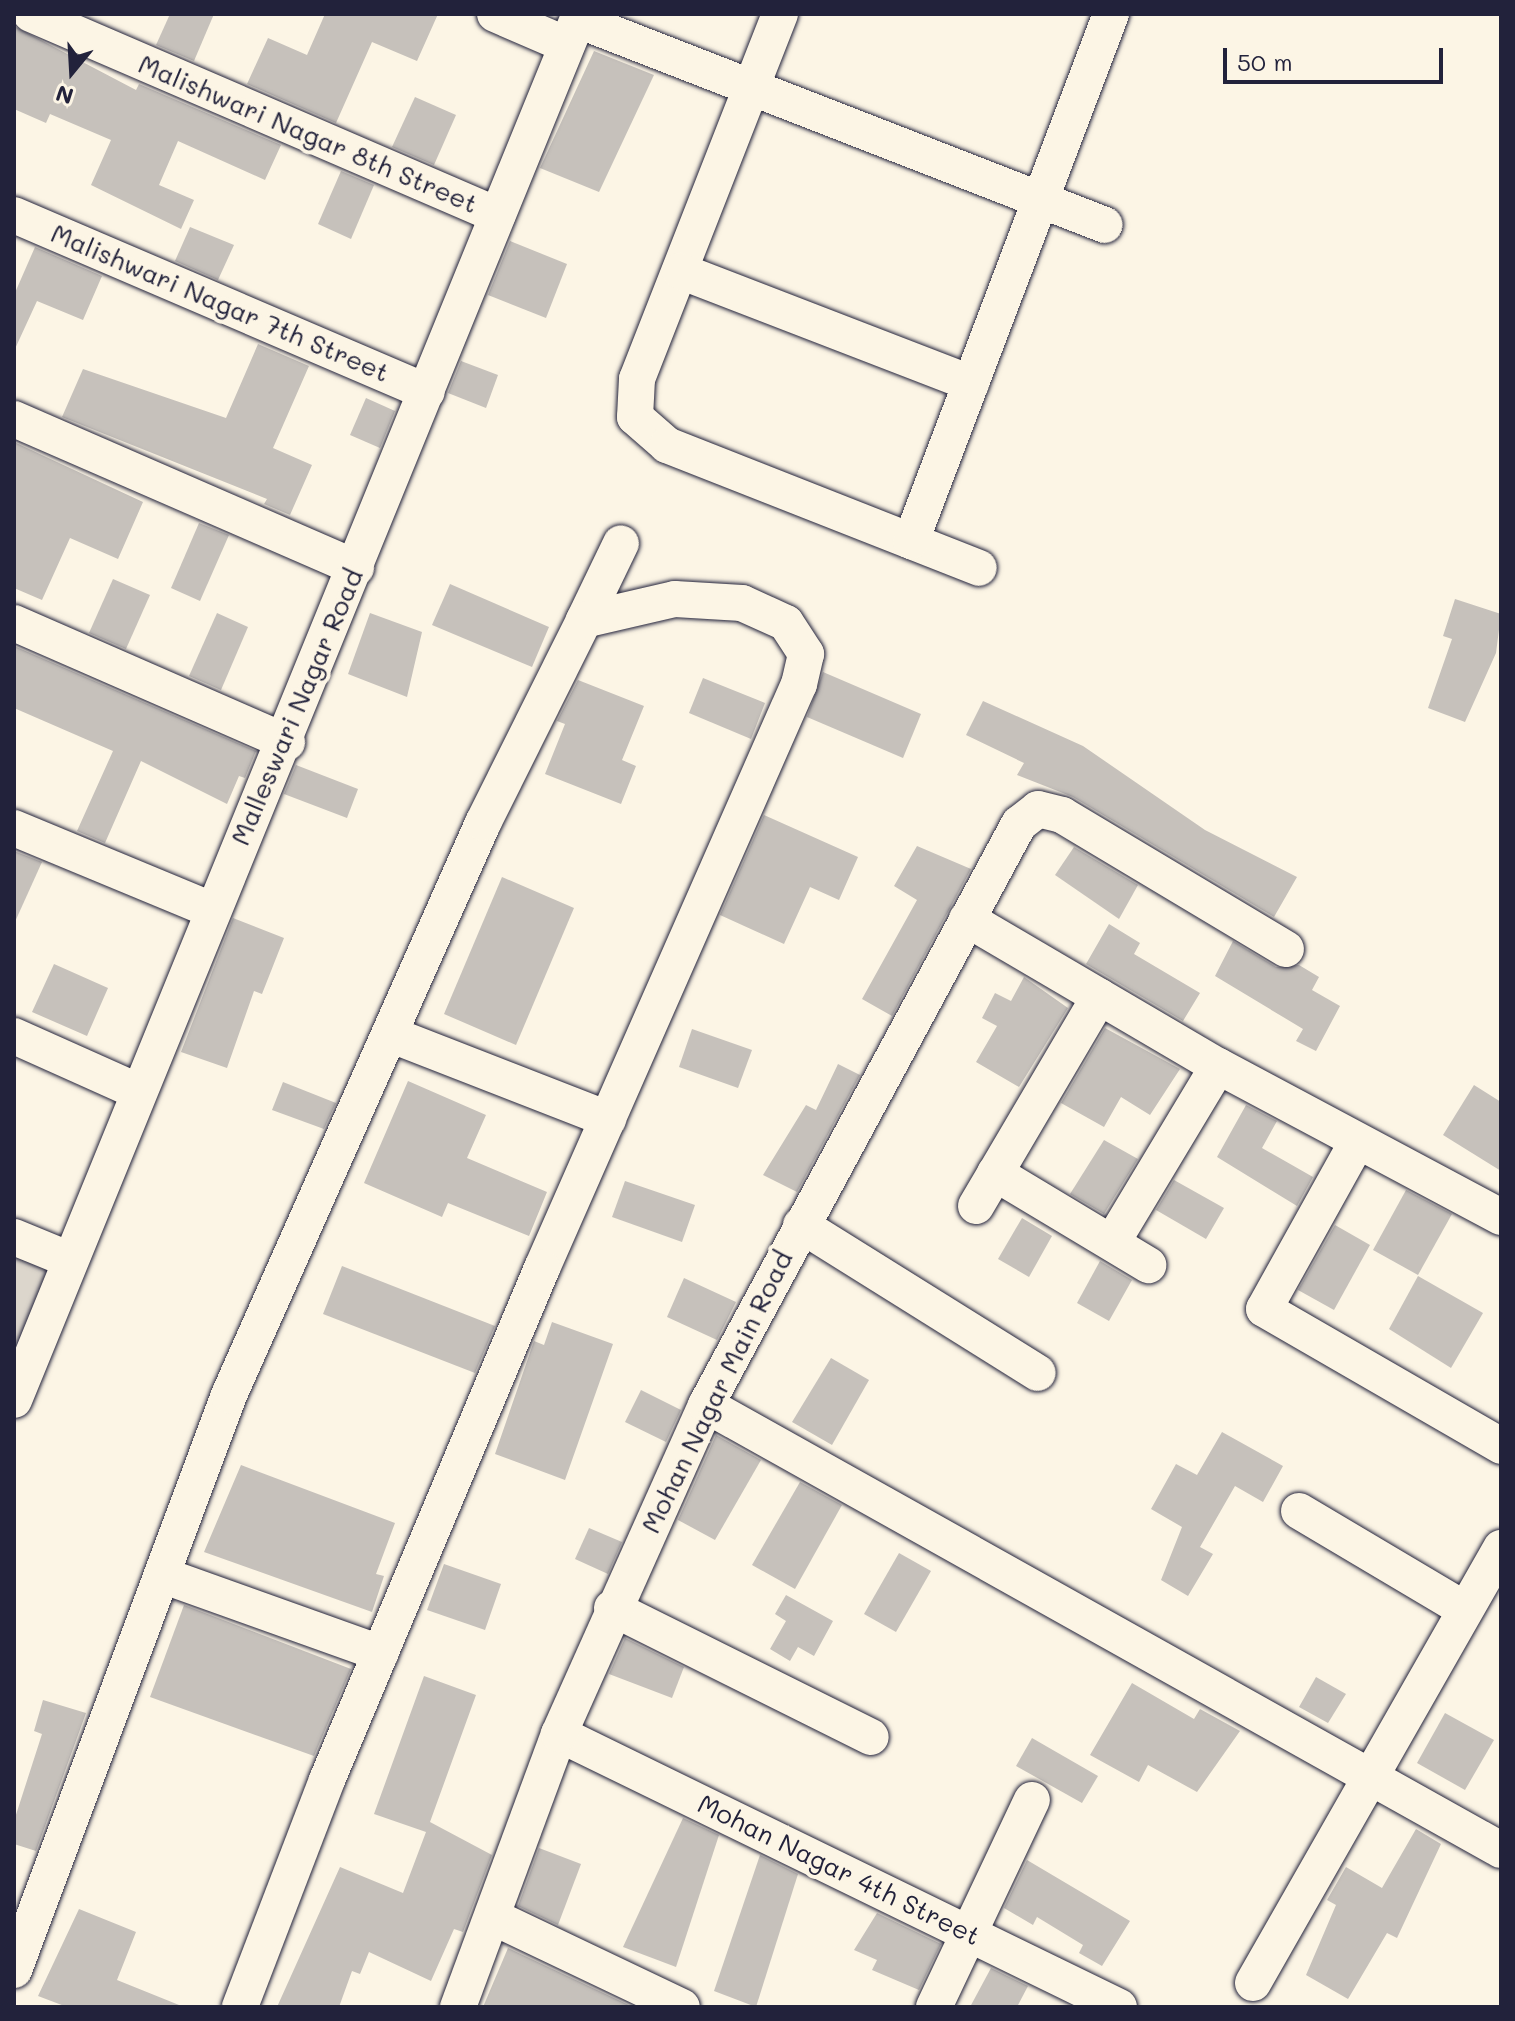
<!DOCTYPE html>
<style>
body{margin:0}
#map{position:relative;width:1515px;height:2021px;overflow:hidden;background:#fcf5e5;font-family:Mali,sans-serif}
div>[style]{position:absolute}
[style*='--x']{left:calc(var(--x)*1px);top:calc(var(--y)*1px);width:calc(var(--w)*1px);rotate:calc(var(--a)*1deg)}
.green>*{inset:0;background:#dcd6cc}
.building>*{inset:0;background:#c6c1bb}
.roads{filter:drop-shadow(0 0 2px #22223b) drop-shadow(0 0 2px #22223b)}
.minor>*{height:36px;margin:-18px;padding:0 18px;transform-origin:18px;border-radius:18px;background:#fcf5e5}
span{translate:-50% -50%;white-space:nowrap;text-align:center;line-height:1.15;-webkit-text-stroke:8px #fcf5e5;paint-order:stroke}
.street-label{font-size:26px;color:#22223b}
.frame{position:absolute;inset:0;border:16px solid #22223b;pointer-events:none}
.north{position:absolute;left:32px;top:32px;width:80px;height:80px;-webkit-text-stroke:6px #fcf5e5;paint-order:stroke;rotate:198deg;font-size:22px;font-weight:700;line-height:32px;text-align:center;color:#22223b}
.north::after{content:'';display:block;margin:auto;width:28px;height:36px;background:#22223b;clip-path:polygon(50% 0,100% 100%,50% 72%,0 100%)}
.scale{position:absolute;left:1223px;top:48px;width:220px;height:36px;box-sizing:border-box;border:4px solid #22223b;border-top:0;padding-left:10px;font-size:24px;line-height:28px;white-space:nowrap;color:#22223b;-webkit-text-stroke:6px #fcf5e5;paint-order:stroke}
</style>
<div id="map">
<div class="green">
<i style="clip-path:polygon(14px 1252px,64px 1273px,14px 1376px)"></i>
</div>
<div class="building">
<i style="clip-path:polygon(170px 14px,214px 14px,194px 61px,156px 45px)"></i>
<i style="clip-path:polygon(325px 14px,438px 14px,417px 61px,372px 42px,336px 123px,247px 84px,268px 38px,307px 55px)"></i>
<i style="clip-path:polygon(14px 26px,136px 90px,139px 84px,281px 145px,265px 180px,178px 141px,159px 185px,194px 200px,181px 229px,91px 185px,111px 140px,50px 114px,46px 123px,14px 109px)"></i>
<i style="clip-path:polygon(594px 51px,654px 75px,599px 192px,540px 168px)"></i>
<i style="clip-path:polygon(415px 97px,456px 115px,434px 165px,392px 147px)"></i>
<i style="clip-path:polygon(341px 171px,374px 185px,351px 239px,318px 224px)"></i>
<i style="clip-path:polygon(190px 227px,234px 245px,218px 280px,175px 261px)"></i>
<i style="clip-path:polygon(510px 241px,567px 264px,546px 318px,488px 295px)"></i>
<i style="clip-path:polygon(35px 247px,102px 276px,83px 320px,37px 301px,14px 351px,14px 295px)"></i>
<i style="clip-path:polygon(258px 344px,309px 366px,273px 448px,312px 465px,290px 515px,264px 504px,267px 499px,62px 417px,83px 369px,226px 418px)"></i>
<i style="clip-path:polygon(461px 361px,498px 375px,486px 408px,448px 393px)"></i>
<i style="clip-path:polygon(366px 398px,395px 411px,380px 448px,350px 435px)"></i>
<i style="clip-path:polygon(14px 442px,143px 502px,118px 559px,70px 538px,42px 600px,14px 588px)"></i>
<i style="clip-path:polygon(199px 523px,229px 535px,200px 601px,171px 588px)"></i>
<i style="clip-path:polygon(113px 579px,150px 595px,126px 649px,89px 633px)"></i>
<i style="clip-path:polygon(450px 584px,549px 627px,532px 667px,432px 625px)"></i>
<i style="clip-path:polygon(1455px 599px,1501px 614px,1496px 653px,1465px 722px,1428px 708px,1452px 639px,1443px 636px)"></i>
<i style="clip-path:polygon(217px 613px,248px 627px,221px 690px,189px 676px)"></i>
<i style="clip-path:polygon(370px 613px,422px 632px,407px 697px,348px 674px)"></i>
<i style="clip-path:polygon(14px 646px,256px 751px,245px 778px,239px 776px,227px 804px,141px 761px,105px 843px,77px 831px,113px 751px,14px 708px)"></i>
<i style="clip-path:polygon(823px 672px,921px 714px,903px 758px,807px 717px)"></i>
<i style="clip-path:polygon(703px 678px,765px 703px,751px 739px,689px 713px)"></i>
<i style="clip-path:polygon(578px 680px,644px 706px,622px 760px,636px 766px,621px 804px,545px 774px,565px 724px,557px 721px)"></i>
<i style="clip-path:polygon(983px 701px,1083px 746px,1205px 830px,1297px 877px,1274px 917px,1073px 797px,1017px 775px,1024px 763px,966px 735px)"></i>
<i style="clip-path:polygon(296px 765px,358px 789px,347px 818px,284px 794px)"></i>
<i style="clip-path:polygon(764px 815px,858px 857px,839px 900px,810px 887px,784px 944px,720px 915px)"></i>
<i style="clip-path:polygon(917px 846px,971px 869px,892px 1016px,862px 999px,917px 900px,894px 886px)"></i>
<i style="clip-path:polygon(1074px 847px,1138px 885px,1119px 919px,1055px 875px)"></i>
<i style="clip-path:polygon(14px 851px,42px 862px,14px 924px)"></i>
<i style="clip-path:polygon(502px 877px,574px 908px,516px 1045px,444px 1014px)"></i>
<i style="clip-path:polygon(233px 918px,284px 938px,262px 994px,254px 991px,227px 1068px,181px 1052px)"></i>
<i style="clip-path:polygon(1109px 924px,1140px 943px,1134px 954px,1200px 993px,1183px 1021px,1086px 964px)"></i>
<i style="clip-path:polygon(1233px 941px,1276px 967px,1299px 965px,1319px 977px,1312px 990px,1340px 1006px,1316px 1051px,1296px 1041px,1303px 1029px,1215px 976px)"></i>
<i style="clip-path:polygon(54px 964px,108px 988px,87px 1036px,32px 1012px)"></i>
<i style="clip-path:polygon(1024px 977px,1068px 1008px,1019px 1087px,976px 1062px,997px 1026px,982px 1018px,995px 993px,1011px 1001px)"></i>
<i style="clip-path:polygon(1105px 1028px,1180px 1069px,1150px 1115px,1121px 1097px,1104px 1127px,1061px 1103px)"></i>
<i style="clip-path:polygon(692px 1029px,752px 1050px,738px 1088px,679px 1067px)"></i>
<i style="clip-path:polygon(838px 1064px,860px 1075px,797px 1192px,763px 1175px,806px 1105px,816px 1110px)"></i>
<i style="clip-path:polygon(408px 1081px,486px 1115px,467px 1158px,547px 1192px,529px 1236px,448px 1203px,442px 1217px,364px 1183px)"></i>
<i style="clip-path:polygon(283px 1082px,336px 1103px,324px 1129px,272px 1110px)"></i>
<i style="clip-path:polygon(1474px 1085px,1501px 1102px,1501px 1171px,1443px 1135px)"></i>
<i style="clip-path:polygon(1246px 1105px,1277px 1121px,1262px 1148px,1313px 1177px,1297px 1206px,1217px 1157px)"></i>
<i style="clip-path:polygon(1104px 1140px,1138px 1159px,1104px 1214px,1070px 1194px)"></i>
<i style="clip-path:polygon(1174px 1180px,1224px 1208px,1206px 1239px,1156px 1210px)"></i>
<i style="clip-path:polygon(625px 1181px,695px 1205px,682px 1242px,612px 1217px)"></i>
<i style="clip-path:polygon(1406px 1190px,1452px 1214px,1418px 1275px,1373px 1250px)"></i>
<i style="clip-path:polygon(1022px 1218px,1052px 1236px,1029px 1277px,998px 1259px)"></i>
<i style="clip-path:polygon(1335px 1225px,1370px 1245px,1334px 1310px,1298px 1290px)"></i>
<i style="clip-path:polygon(1100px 1261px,1132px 1280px,1109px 1321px,1077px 1303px)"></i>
<i style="clip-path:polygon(342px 1266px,495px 1326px,475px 1373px,323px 1314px)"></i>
<i style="clip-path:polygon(1418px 1276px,1483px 1313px,1451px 1368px,1389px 1329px)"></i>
<i style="clip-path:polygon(684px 1278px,736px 1302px,717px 1340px,667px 1317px)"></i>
<i style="clip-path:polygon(552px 1322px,613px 1344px,565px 1480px,495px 1454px,534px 1341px,544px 1345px)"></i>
<i style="clip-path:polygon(831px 1358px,869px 1380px,832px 1445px,792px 1422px)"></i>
<i style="clip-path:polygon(641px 1390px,681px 1410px,666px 1442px,625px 1422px)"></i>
<i style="clip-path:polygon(1222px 1432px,1283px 1466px,1263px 1502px,1235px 1486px,1200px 1547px,1213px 1554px,1188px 1596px,1161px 1580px,1182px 1527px,1151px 1509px,1176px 1464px,1197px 1475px)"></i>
<i style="clip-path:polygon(716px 1435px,761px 1460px,715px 1540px,678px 1520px)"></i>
<i style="clip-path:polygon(241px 1465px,395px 1523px,376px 1574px,384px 1576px,372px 1612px,204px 1552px)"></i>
<i style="clip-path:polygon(800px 1482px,842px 1505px,795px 1589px,752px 1565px)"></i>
<i style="clip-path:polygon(589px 1528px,622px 1542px,608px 1574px,575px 1559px)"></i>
<i style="clip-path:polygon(899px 1553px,931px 1571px,896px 1632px,864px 1614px)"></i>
<i style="clip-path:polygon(444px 1564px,501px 1584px,485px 1630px,427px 1610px)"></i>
<i style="clip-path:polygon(786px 1595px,833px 1621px,814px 1656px,798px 1647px,790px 1661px,770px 1649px,786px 1621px,775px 1614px)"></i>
<i style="clip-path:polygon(184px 1605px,351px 1669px,314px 1756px,150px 1697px)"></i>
<i style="clip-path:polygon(625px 1638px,684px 1667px,672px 1698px,609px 1674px)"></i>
<i style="clip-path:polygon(424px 1676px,476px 1695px,430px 1822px,492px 1855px,463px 1932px,454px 1929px,431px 1981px,369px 1952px,360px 1974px,352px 1971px,339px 2007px,277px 2007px,340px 1867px,403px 1893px,426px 1832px,374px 1814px)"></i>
<i style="clip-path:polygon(1316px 1677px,1346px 1694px,1328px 1723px,1299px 1707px)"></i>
<i style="clip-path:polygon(1132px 1683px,1194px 1719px,1200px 1709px,1240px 1731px,1197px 1792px,1148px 1765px,1139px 1782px,1090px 1755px)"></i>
<i style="clip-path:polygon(43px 1700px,86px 1713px,36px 1851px,14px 1844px,14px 1821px,42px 1734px,34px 1731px)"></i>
<i style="clip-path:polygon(1445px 1713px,1494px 1740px,1465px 1790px,1417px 1763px)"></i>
<i style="clip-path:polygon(1032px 1738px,1098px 1776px,1082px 1803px,1016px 1766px)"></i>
<i style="clip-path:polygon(683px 1818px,719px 1835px,676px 1967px,623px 1947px)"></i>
<i style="clip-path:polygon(1416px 1829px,1441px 1844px,1397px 1938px,1387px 1933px,1348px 1999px,1306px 1975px,1336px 1905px,1327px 1900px,1346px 1867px,1382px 1888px)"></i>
<i style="clip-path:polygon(539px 1848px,581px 1864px,558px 1925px,518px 1906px)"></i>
<i style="clip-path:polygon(760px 1855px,798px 1874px,756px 2007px,714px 1991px)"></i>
<i style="clip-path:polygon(1027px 1860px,1130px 1921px,1102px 1966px,1079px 1953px,1083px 1945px,1037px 1917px,1033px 1925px,1004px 1908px)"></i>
<i style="clip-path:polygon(79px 1909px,136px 1932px,117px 1980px,184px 2007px,67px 2007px,38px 1996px)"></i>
<i style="clip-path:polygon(877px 1913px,941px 1944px,919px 1990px,872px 1970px,877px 1960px,854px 1950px)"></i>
<i style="clip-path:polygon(508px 1948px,633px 2007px,483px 2007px)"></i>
<i style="clip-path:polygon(991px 1968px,1028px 1986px,1017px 2007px,970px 2007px)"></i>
</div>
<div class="roads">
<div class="minor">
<i style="--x:31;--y:14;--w:508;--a:23.33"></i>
<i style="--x:495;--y:14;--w:78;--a:23.3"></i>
<i style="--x:780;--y:14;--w:392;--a:111.4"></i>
<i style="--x:637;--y:379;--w:38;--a:93"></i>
<i style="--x:635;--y:417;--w:43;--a:41.2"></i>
<i style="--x:667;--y:445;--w:335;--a:21.5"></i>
<i style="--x:578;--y:20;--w:565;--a:21.26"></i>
<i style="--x:14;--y:215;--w:449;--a:23.2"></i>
<i style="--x:680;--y:271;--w:312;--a:21.1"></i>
<i style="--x:14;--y:419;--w:373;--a:23.5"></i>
<i style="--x:911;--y:541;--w:564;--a:-69.22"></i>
<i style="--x:584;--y:620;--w:85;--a:-64.3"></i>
<i style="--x:14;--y:623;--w:298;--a:23.6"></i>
<i style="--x:14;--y:828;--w:212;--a:22.5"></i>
<i style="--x:967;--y:919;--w:291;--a:30.4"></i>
<i style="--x:1218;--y:1066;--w:321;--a:28.1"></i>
<i style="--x:392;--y:1035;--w:232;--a:21.3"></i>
<i style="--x:14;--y:1036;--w:135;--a:24.1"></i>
<i style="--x:1357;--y:1142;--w:191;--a:119.1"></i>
<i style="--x:1264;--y:1309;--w:274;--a:30"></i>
<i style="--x:995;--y:1173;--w:179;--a:31"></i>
<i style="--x:976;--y:1206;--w:243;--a:-59.5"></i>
<i style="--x:801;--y:1225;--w:279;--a:32"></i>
<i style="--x:14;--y:1237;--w:61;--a:22.3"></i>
<i style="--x:1113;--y:1241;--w:204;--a:-59"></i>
<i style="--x:14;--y:1400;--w:1497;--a:-67.79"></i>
<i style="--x:706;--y:1405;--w:911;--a:29.24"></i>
<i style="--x:1299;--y:1511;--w:192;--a:30.7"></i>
<i style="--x:162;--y:1575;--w:232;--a:19.7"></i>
<i style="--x:612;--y:1608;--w:289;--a:26.5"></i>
<i style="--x:559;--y:1734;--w:623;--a:25.99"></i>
<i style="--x:495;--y:1918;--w:207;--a:25.5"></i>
<i style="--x:14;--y:1970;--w:614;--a:-69.5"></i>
<i style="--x:229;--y:1395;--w:626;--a:-66.06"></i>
<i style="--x:483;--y:823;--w:227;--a:-63.5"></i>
<i style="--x:584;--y:620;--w:93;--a:-13"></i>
<i style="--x:675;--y:599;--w:67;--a:3.4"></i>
<i style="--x:742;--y:603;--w:48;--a:24.4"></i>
<i style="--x:786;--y:623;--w:37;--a:57"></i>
<i style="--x:806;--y:654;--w:31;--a:103"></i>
<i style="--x:799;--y:684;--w:638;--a:113.75"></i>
<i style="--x:542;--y:1268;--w:555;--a:112.78"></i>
<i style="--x:327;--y:1780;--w:243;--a:111"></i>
<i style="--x:1253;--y:1983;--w:501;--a:-60.31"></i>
<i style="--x:458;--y:2007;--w:291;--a:-69.7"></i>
<i style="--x:559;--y:1734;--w:360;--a:-65.9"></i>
<i style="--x:706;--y:1405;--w:660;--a:-61.69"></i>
<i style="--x:1019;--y:824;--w:24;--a:-38"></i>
<i style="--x:1038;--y:809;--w:25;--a:14"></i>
<i style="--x:1062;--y:815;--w:261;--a:30.9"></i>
<i style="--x:934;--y:2007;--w:229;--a:-64.7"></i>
</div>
</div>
<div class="street-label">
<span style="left:308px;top:134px;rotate:23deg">Malishwari Nagar 8th Street</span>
<span style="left:220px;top:303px;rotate:23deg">Malishwari Nagar 7th Street</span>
<span style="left:297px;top:707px;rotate:-67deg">Malleswari Nagar Road</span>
<span style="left:717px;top:1392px;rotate:-64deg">Mohan Nagar Main Road</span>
<span style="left:839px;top:1870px;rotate:26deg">Mohan Nagar 4th Street</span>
</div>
<div class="frame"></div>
<div class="north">N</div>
<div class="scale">50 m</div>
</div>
